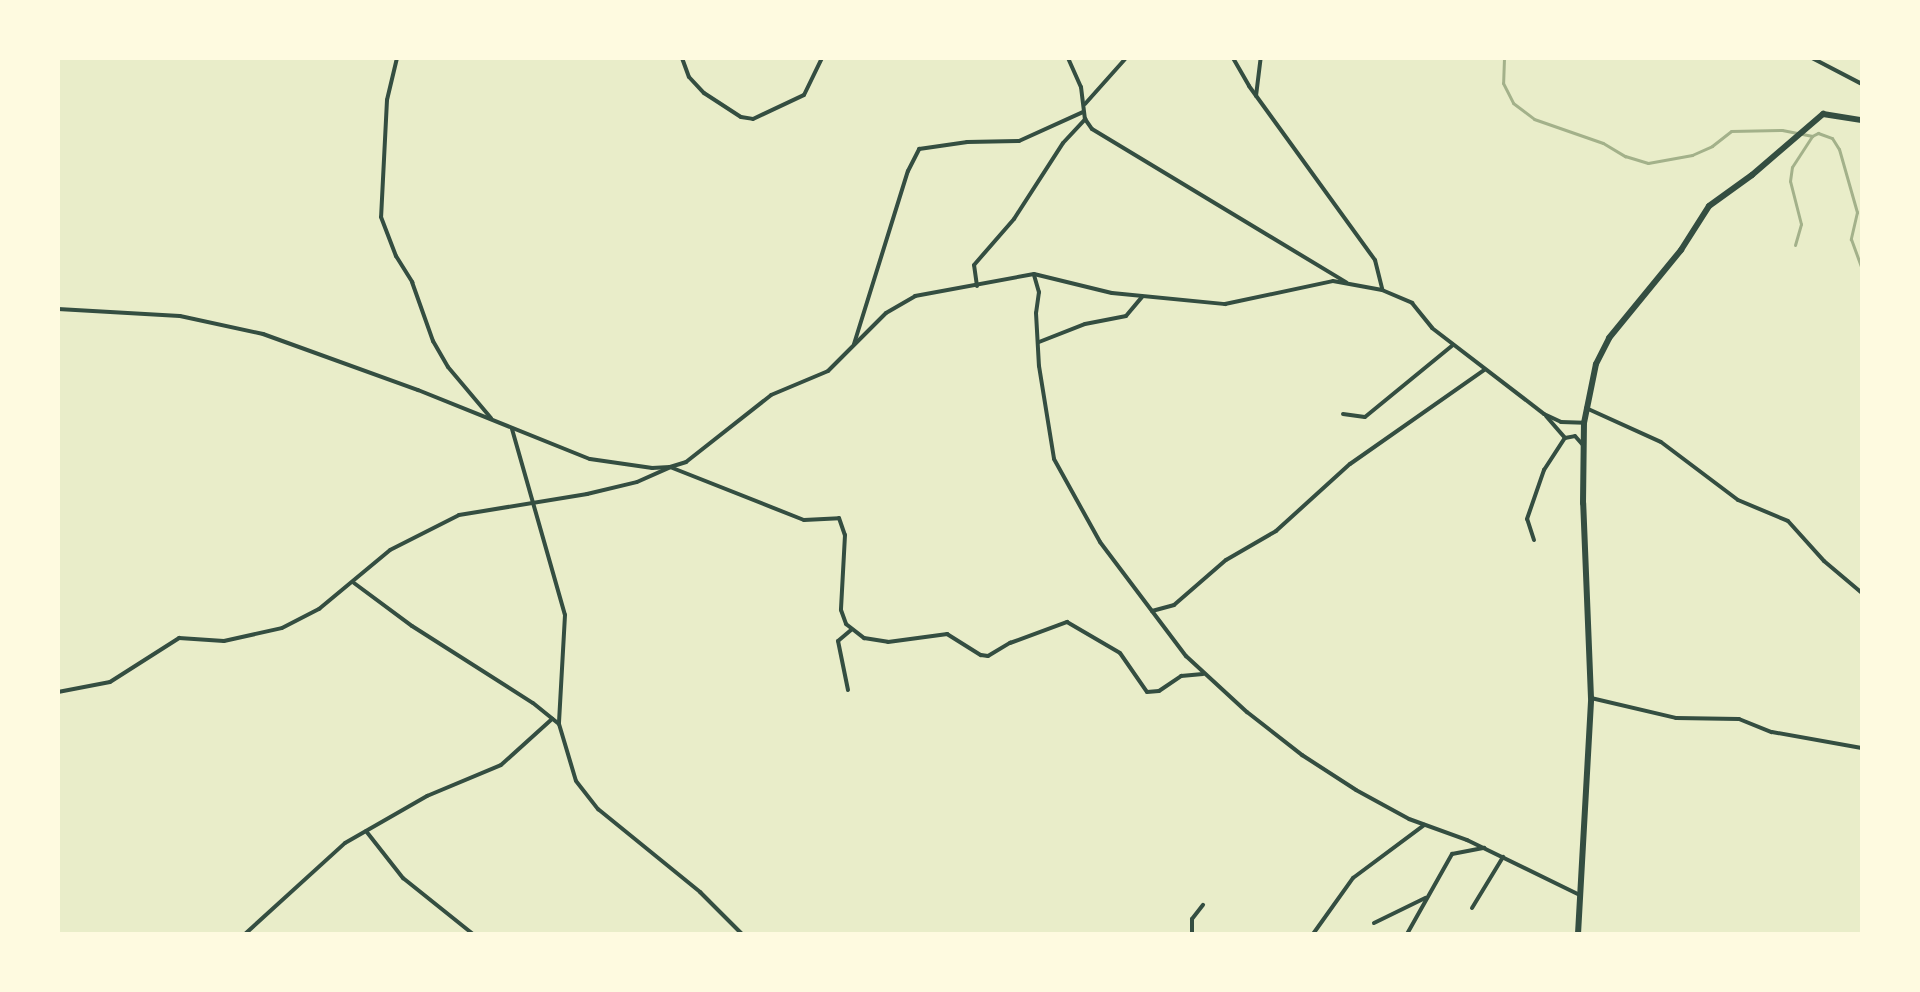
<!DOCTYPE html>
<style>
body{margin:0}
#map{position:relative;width:1920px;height:992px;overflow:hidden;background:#e9edc9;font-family:Inter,sans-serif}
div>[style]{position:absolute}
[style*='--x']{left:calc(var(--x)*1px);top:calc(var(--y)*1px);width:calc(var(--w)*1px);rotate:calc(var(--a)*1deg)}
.stream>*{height:3px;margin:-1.5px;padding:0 1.5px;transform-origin:1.5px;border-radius:1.5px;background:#a3b18a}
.minor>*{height:4px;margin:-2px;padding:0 2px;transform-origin:2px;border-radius:2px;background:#344e41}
.tertiary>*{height:6px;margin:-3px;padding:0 3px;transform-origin:3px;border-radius:3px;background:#344e41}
span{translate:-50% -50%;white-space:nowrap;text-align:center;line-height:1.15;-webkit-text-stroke:6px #fefae0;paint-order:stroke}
.frame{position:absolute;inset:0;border:60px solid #fefae0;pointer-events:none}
</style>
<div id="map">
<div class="stream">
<i style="--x:1504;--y:58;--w:25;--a:92"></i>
<i style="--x:1503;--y:83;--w:22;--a:63"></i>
<i style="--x:1513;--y:103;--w:26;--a:37"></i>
<i style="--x:1534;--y:119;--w:73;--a:19.2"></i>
<i style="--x:1603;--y:143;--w:26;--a:31"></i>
<i style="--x:1625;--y:156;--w:24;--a:17"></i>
<i style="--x:1648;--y:163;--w:45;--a:-10.3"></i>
<i style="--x:1692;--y:155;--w:22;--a:-24"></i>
<i style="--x:1712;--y:146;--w:24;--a:-38"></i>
<i style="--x:1731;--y:131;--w:51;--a:-1.1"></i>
<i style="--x:1782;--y:130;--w:31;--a:11"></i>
<i style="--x:1795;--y:245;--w:22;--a:-74"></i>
<i style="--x:1801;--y:224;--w:44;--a:-104.3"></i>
<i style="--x:1790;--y:181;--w:14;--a:-82"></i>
<i style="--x:1792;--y:167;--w:37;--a:-57"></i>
<i style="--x:1812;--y:136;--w:7;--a:-27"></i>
<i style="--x:1818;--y:133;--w:15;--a:20"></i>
<i style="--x:1832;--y:138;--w:13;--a:58"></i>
<i style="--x:1839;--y:149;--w:66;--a:74.1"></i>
<i style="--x:1857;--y:212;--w:28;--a:103"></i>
<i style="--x:1851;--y:239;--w:33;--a:70"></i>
</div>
<div class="minor">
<i style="--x:397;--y:58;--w:43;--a:103.4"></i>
<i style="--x:387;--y:100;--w:117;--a:92.9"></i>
<i style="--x:381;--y:217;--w:42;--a:69"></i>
<i style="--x:396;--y:256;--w:31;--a:58"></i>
<i style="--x:412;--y:282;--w:63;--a:70.4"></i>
<i style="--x:433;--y:341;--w:30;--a:60"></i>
<i style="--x:448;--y:367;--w:67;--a:49.9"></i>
<i style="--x:682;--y:58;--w:20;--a:70"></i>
<i style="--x:689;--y:77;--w:22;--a:47"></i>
<i style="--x:704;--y:93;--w:44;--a:33"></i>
<i style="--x:741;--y:117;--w:12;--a:9"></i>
<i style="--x:753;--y:119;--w:56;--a:-25.2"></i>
<i style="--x:804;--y:95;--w:41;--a:-64.1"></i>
<i style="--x:1068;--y:58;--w:32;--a:66"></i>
<i style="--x:1081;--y:87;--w:32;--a:83"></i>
<i style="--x:1085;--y:119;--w:12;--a:55"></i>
<i style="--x:1092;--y:129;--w:297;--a:31.1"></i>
<i style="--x:1233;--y:58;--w:32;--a:60"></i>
<i style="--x:1249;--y:86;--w:215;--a:54.1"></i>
<i style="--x:1375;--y:260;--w:30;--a:76"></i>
<i style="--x:1812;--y:58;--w:56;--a:27.5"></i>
<i style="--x:1256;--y:96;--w:38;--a:-83"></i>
<i style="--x:1085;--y:104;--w:62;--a:-48.3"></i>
<i style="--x:1034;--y:275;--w:18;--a:74"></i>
<i style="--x:1039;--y:292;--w:21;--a:98"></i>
<i style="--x:1036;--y:313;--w:53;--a:86.8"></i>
<i style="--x:1039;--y:366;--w:94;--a:80.8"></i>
<i style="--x:1054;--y:459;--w:95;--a:61"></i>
<i style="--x:1100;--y:542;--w:143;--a:53"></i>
<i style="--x:1186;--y:656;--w:83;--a:42.6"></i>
<i style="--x:1247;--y:712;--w:70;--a:38"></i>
<i style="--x:1302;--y:755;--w:64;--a:32.9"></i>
<i style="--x:1356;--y:790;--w:60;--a:28.7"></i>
<i style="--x:1409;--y:819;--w:62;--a:19.9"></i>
<i style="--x:1467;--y:840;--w:126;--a:26"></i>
<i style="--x:977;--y:286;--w:21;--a:-98"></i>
<i style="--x:974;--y:265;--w:61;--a:-49"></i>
<i style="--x:1014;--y:219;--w:90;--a:-57.2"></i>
<i style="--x:1063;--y:143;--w:33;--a:-47"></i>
<i style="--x:58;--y:309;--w:122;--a:3.3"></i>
<i style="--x:180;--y:316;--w:85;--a:12.2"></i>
<i style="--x:263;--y:334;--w:165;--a:19.9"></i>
<i style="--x:418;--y:390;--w:185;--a:21.9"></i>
<i style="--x:590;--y:459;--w:63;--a:8.3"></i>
<i style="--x:652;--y:468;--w:18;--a:-3"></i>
<i style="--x:670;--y:467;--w:17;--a:-17"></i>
<i style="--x:686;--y:462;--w:108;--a:-38.2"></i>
<i style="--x:771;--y:395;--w:62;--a:-22.8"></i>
<i style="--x:828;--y:371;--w:82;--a:-45"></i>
<i style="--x:886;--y:313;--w:34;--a:-30"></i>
<i style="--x:915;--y:296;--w:121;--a:-10.5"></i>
<i style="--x:1034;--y:274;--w:80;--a:13.7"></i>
<i style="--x:1112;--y:293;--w:114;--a:5.6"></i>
<i style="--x:1225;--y:304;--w:110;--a:-12"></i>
<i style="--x:1333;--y:281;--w:50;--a:10.4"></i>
<i style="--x:1382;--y:290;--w:33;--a:23"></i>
<i style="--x:1412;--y:303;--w:32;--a:51"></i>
<i style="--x:1432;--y:328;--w:141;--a:37.5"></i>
<i style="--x:1544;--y:414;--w:19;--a:25"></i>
<i style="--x:1561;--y:422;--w:23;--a:2"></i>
<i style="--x:1039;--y:342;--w:49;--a:-21.4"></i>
<i style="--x:1085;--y:324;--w:42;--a:-11"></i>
<i style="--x:1126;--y:316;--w:25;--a:-50"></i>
<i style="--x:854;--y:344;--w:181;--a:-72.7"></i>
<i style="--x:908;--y:171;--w:25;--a:-63"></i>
<i style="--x:919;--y:149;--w:49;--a:-8.3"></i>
<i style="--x:967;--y:142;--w:52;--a:-1.1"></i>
<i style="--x:1019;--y:141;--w:70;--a:-24.4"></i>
<i style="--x:1586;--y:408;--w:82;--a:24.4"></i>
<i style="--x:1661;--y:442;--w:96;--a:37"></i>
<i style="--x:1738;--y:500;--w:54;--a:22.8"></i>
<i style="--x:1788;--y:521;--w:54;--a:48"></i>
<i style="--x:1824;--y:561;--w:50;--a:40.1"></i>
<i style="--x:1343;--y:414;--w:22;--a:8"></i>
<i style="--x:1365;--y:417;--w:114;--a:-39.3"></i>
<i style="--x:1546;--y:416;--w:29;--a:49"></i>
<i style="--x:512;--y:429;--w:193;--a:74.1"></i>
<i style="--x:565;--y:615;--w:109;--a:93.2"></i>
<i style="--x:559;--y:724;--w:59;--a:73.4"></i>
<i style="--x:576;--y:781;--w:36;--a:52"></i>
<i style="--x:598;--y:809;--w:132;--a:39.1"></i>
<i style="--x:700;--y:892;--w:59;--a:45"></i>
<i style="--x:1534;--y:540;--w:22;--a:-108"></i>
<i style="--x:1527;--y:519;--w:52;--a:-70.9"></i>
<i style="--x:1544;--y:470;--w:38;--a:-57"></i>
<i style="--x:1565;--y:438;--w:10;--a:-11"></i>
<i style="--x:1575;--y:436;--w:11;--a:49"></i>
<i style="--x:354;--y:583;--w:72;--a:36.6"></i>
<i style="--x:412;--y:626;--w:143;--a:32.5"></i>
<i style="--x:533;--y:703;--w:33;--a:39"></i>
<i style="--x:1152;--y:611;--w:23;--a:-15"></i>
<i style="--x:1174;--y:605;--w:69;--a:-40.9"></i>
<i style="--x:1226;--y:560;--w:58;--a:-30.1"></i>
<i style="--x:1276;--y:531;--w:100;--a:-42.2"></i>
<i style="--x:1350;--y:464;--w:164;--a:-35"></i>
<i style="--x:848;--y:690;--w:50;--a:-101.5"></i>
<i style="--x:838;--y:641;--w:17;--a:-40"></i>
<i style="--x:58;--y:692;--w:53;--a:-10.9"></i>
<i style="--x:110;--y:682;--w:82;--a:-32.5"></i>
<i style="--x:179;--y:638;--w:45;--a:3.8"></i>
<i style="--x:224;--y:641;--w:59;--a:-12.6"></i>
<i style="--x:282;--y:628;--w:42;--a:-27.2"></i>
<i style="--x:319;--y:609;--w:92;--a:-39.7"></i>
<i style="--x:390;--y:550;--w:77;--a:-26.9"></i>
<i style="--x:459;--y:515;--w:130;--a:-9.3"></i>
<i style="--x:587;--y:494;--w:51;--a:-13.5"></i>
<i style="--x:637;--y:482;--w:36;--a:-24"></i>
<i style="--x:670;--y:467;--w:144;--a:21.6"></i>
<i style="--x:804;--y:520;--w:35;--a:-3"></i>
<i style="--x:839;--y:518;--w:18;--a:71"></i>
<i style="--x:845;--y:535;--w:75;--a:93.1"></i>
<i style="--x:841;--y:610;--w:15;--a:70"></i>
<i style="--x:846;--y:624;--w:23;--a:38"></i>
<i style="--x:864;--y:638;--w:24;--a:9"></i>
<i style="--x:888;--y:642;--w:60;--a:-7.7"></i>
<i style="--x:947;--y:634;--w:40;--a:32"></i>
<i style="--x:981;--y:655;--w:7;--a:8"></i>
<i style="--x:988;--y:656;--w:26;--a:-31"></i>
<i style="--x:1010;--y:643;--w:61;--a:-20.2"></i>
<i style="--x:1067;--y:622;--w:61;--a:30.3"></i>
<i style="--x:1120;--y:653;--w:47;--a:55.3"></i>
<i style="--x:1147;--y:692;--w:12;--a:-5"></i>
<i style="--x:1159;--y:691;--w:27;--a:-34"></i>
<i style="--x:1181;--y:676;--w:22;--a:-5"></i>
<i style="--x:1591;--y:698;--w:87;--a:13.2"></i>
<i style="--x:1676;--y:718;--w:63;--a:0.9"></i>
<i style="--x:1739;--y:719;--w:35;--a:22"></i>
<i style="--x:1772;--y:732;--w:91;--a:10.1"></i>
<i style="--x:366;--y:831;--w:60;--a:51.8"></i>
<i style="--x:403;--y:878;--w:90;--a:38.7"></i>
<i style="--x:1472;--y:908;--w:60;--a:-58.7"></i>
<i style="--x:1374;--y:923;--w:57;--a:-26.1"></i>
<i style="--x:245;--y:934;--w:135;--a:-42.3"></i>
<i style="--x:345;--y:843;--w:95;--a:-29.8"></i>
<i style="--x:427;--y:796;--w:80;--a:-22.7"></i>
<i style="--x:501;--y:765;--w:69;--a:-42"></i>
<i style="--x:1192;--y:934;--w:15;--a:-90"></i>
<i style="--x:1192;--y:919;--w:18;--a:-52"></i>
<i style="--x:1313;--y:934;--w:69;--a:-54.5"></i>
<i style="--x:1353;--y:878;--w:89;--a:-36.7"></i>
<i style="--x:1407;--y:934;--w:92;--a:-60.6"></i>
<i style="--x:1452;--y:854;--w:33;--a:-11"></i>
</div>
<div class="tertiary">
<i style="--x:1578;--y:934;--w:236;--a:-86.8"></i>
<i style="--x:1591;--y:698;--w:195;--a:-92.3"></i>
<i style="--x:1583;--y:503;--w:80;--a:-89.3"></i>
<i style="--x:1584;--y:423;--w:60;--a:-78.5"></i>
<i style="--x:1596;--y:364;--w:29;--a:-63"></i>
<i style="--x:1609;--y:338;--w:114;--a:-50.7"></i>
<i style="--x:1681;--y:250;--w:52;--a:-57.5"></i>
<i style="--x:1709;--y:206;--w:53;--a:-35.8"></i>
<i style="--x:1752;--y:175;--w:94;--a:-40.7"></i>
<i style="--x:1823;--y:114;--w:39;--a:9"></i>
</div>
<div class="frame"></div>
</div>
